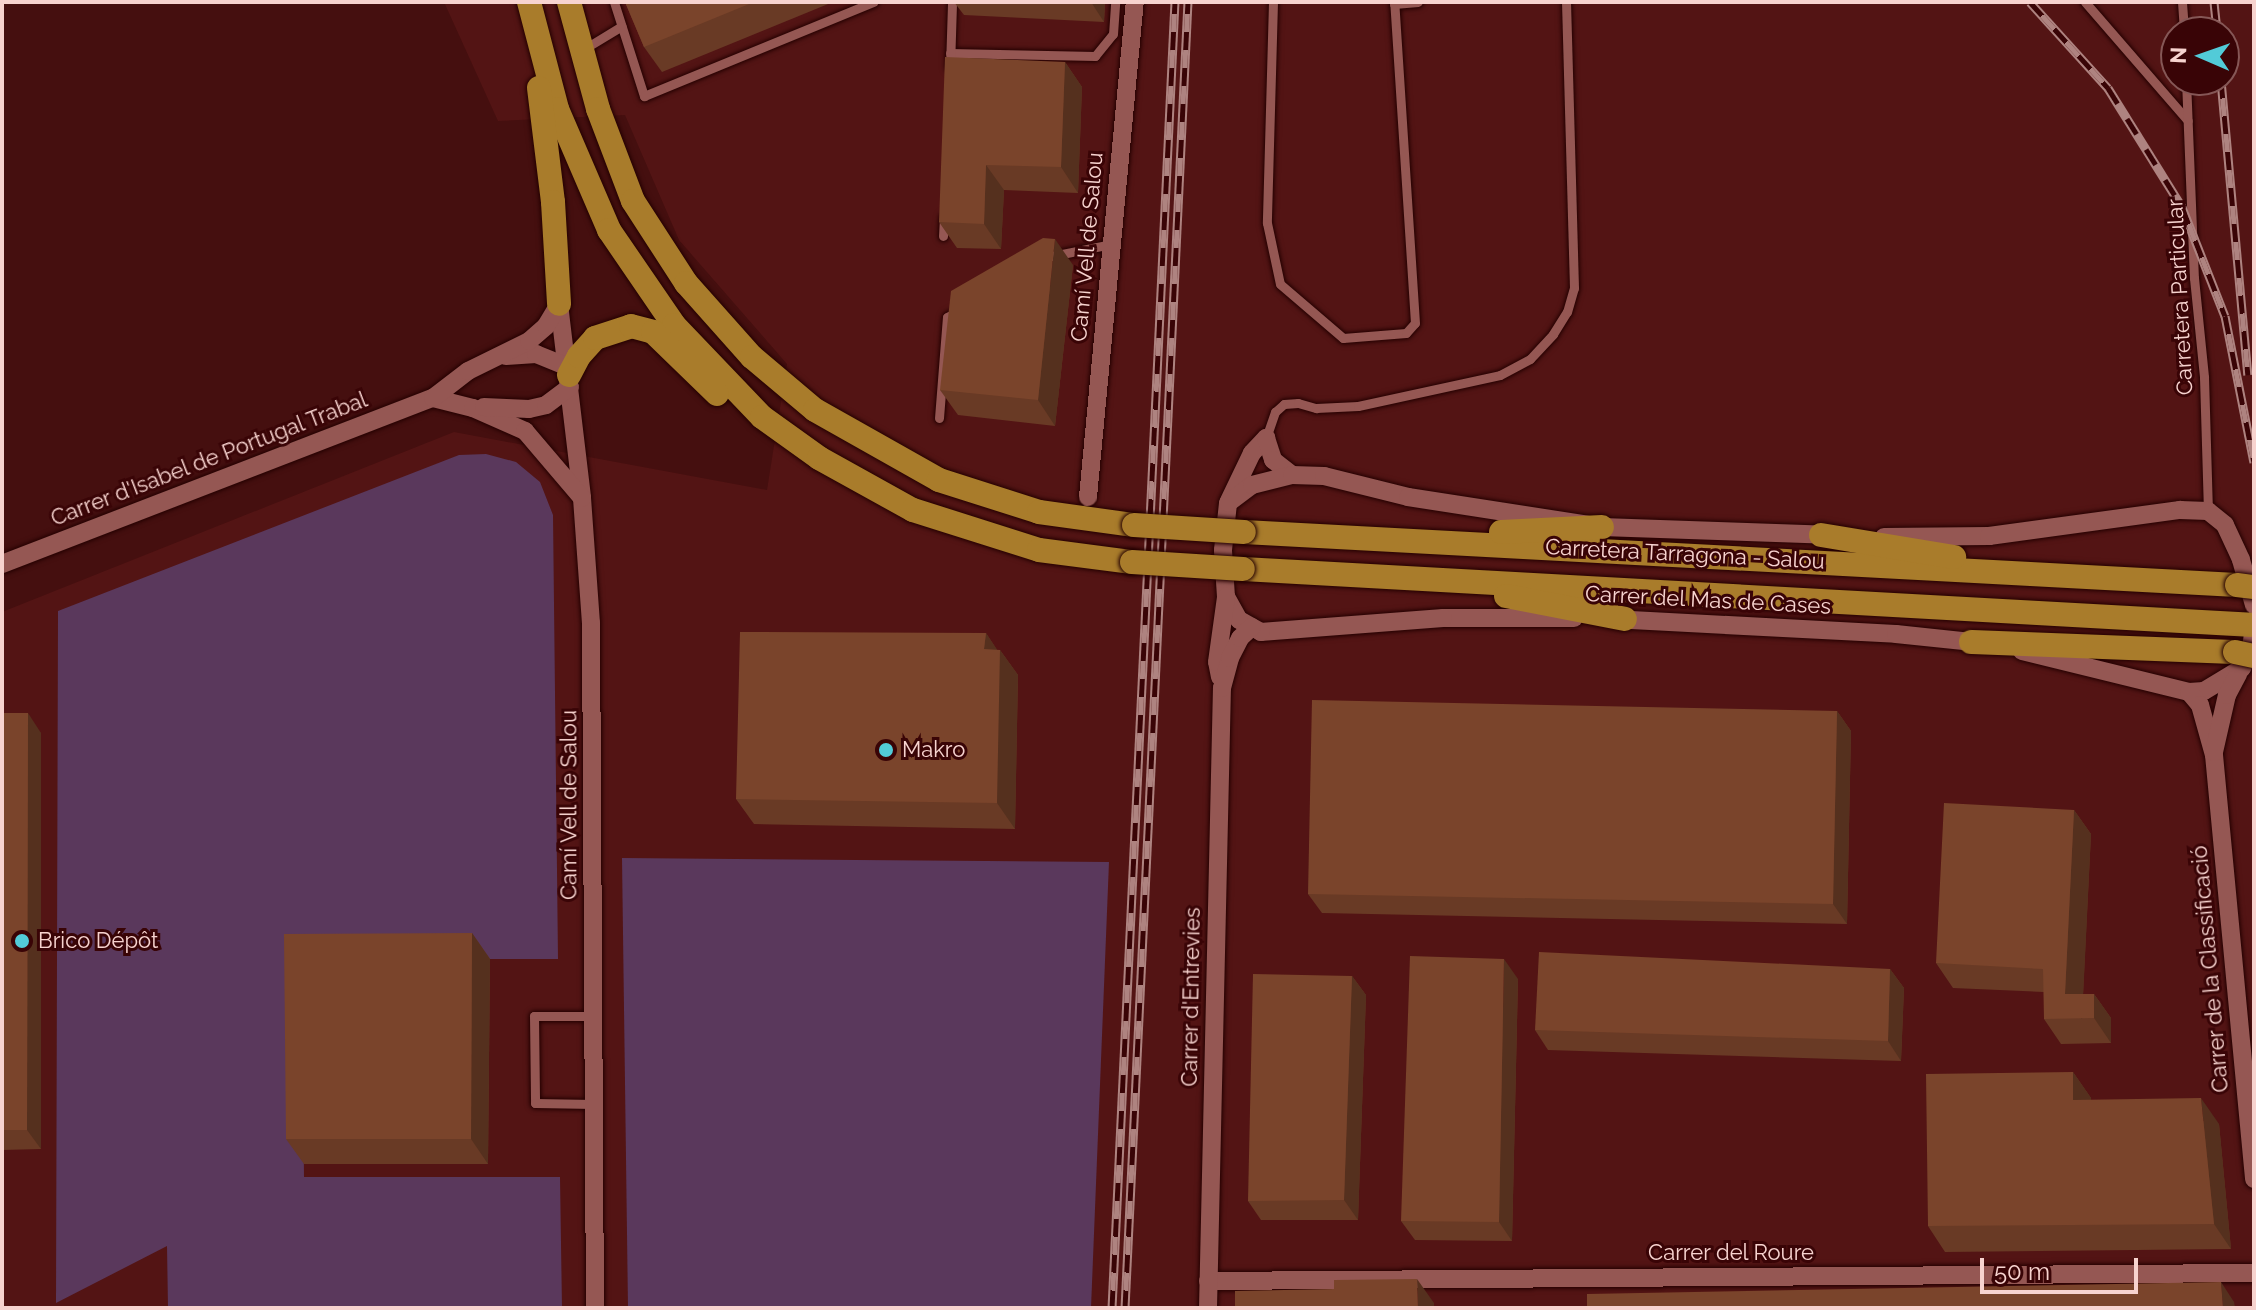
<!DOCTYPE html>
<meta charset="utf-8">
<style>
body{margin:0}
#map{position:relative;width:2256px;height:1310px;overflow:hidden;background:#450f0f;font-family:Raleway,sans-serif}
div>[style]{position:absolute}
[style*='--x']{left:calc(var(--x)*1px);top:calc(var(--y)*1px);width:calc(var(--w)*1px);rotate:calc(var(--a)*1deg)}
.built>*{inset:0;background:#531414}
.green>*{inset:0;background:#5a385c}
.roads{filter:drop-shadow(0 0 2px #240001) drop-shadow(0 0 2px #240001)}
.service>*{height:9px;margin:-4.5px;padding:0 4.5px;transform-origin:4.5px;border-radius:4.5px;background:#955753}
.minor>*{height:18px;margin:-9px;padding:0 9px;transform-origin:9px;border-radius:9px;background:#955753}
.trunk>*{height:24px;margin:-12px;padding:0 12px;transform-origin:12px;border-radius:12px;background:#a97c2b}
.rail>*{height:9px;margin-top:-4.5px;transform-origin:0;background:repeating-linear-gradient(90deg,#390406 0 18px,#ae8380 0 36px);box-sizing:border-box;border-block:2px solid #ae8380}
.bridges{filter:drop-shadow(0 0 2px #240001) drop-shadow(0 0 2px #240001)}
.trunk-bridge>*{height:24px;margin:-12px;padding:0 12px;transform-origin:12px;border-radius:12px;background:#a97c2b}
.wall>*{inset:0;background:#693a25}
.shaded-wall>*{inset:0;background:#55301e}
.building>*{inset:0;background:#7a442b}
.dots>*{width:22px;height:22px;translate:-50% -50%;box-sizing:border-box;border:4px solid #390406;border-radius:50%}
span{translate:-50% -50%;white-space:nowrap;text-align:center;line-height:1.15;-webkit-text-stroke:6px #390406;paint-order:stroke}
.street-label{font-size:22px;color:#f7d3cf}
.poi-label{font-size:22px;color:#f7d3cf}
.left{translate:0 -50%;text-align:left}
.frame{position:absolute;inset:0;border:4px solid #f7d3cf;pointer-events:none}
.north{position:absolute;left:2160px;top:16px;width:80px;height:80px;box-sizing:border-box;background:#390406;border:2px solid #855756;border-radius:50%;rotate:272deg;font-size:22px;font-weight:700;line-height:32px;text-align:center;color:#f7d3cf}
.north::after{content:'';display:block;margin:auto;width:28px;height:36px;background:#52cbd8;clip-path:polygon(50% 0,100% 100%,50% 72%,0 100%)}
.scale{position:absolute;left:1980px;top:1258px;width:158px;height:36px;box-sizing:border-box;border:4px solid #f7d3cf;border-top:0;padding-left:10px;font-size:24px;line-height:28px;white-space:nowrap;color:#f7d3cf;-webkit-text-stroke:6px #390406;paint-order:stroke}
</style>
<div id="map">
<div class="built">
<i style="clip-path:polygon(evenodd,444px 2px,2254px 2px,2254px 1308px,2px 1308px,2px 612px,454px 432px,767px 490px,787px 364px,679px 240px,625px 115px,498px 121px,444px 2px,2176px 32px,2224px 32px,2224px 80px,2176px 80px,2176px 32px)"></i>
</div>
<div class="green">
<i style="clip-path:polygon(486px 454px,516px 462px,540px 482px,553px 515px,558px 959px,302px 959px,304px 1177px,560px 1177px,562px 1308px,168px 1308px,167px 1246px,56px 1303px,58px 611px,459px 455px)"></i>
<i style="clip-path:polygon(622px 858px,1109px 862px,1091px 1308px,628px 1308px)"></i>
</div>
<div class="roads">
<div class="service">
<i style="--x:614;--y:2;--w:99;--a:72.3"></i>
<i style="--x:644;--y:96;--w:248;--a:-22.3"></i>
<i style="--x:1273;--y:2;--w:221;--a:91.6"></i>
<i style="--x:1267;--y:223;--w:62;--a:78"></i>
<i style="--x:1280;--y:284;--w:83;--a:40.6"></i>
<i style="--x:1343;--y:338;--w:63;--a:-4.5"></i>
<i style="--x:1406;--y:333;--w:13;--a:-48"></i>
<i style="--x:1415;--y:323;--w:322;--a:-93.7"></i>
<i style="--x:2085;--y:2;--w:157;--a:49.1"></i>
<i style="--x:2182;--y:2;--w:30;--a:86"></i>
<i style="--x:1394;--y:4;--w:24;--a:-5"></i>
<i style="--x:584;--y:49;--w:44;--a:-31.2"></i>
<i style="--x:950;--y:53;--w:145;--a:1.2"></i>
<i style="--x:1095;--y:56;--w:28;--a:-51"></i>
<i style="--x:1113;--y:34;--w:32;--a:-86"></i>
<i style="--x:950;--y:67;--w:65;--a:-88.2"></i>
<i style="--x:2186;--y:80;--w:198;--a:87.7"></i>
<i style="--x:2194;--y:278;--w:100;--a:84.2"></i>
<i style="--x:2204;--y:377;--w:134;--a:88.3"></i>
<i style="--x:943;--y:236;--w:19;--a:-87"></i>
<i style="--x:1052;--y:256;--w:60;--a:-11.5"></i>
<i style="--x:939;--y:418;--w:101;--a:-85.5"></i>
<i style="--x:947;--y:317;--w:11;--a:-27"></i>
<i style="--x:1266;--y:438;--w:28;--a:-71"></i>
<i style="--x:1275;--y:412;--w:12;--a:-42"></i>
<i style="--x:1284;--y:404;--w:14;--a:-4"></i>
<i style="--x:1298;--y:403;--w:19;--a:16"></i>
<i style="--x:1316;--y:408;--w:42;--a:-2.7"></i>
<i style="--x:1358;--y:406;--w:145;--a:-12.3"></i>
<i style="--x:1500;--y:375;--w:34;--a:-28"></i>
<i style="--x:1530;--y:359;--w:34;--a:-47"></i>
<i style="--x:1553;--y:334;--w:26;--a:-58"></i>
<i style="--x:1567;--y:312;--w:25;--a:-74"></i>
<i style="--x:1574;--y:288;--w:286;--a:-91.6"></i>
<i style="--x:594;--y:1016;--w:60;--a:180"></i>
<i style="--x:534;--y:1016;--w:87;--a:89.3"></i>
<i style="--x:535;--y:1103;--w:59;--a:1"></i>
</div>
<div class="minor">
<i style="--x:559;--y:304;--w:195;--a:83.2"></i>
<i style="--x:582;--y:498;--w:125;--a:85.9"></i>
<i style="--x:591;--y:623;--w:685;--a:89.67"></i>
<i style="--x:506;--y:356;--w:30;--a:-4"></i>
<i style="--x:536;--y:354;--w:35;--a:22"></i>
<i style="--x:433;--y:398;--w:41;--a:14"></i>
<i style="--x:473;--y:408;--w:57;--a:23.9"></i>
<i style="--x:525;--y:431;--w:88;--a:49.6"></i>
<i style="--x:484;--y:407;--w:45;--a:2.5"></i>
<i style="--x:529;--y:409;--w:17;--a:-13"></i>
<i style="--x:546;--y:405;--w:30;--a:-37"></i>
<i style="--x:1088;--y:497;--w:497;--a:-84.6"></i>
<i style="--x:1229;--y:501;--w:53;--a:-64.4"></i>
<i style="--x:1252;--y:453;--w:21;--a:-47"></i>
<i style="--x:1266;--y:438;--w:23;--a:72"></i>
<i style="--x:1273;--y:460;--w:24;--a:38"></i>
<i style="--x:1884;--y:537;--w:105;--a:-0.5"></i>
<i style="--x:1989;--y:536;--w:193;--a:-7.8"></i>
<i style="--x:2180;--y:510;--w:28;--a:2"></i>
<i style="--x:2208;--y:511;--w:22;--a:39"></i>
<i style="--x:2225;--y:525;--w:38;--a:65"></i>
<i style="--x:2241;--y:560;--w:47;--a:73.9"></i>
<i style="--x:2;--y:564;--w:462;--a:-21.1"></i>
<i style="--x:433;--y:398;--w:44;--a:-37.6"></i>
<i style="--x:468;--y:371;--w:68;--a:-26.2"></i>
<i style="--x:529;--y:341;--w:23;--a:-41"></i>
<i style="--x:546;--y:326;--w:26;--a:-59"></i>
<i style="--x:1574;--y:618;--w:131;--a:180"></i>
<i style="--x:1443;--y:618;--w:183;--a:175.6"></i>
<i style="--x:1261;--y:632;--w:25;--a:-151"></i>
<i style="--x:1239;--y:620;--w:26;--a:-119"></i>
<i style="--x:1226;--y:597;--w:47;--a:-93.7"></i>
<i style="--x:1223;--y:550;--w:47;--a:-83.9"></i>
<i style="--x:1228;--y:503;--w:30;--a:-37"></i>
<i style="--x:1252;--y:485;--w:41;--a:-14"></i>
<i style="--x:1292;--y:475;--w:32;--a:2"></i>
<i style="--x:1324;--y:476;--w:87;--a:14"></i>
<i style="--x:1408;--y:497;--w:196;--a:8.8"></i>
<i style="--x:1602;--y:527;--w:232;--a:2"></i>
<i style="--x:1612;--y:619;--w:284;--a:3"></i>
<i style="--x:1896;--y:634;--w:85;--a:6"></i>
<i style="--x:2022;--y:651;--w:172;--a:13.8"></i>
<i style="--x:2189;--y:692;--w:15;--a:-4"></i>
<i style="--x:2204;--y:691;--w:44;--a:-31.2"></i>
<i style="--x:2242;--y:668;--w:22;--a:-66"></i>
<i style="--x:2251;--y:648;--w:22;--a:-82"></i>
<i style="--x:1220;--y:677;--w:15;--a:-101"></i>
<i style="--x:1217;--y:662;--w:66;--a:-82.1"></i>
<i style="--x:2189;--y:692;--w:17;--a:50"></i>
<i style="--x:2200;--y:705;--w:52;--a:74.4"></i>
<i style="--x:2214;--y:755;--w:426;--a:84.6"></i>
<i style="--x:2214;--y:752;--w:58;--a:-77.2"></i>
<i style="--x:2227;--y:695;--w:24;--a:-62"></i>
<i style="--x:1208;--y:1281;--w:1046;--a:-0.44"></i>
<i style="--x:1208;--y:1308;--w:620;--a:-88.71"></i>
<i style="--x:1222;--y:688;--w:31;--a:-75"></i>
<i style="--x:1230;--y:658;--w:22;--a:-63"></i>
<i style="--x:1240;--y:638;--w:16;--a:-43"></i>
</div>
<div class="trunk">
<i style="--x:529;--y:2;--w:111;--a:75.3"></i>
<i style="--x:557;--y:109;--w:132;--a:66.7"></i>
<i style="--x:609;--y:230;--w:115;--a:55.6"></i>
<i style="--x:674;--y:325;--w:127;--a:46.3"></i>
<i style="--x:762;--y:417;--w:70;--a:35.7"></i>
<i style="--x:819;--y:458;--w:107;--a:29"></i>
<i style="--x:913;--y:510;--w:132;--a:17.6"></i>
<i style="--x:1039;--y:550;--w:94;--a:7.4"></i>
<i style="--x:569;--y:2;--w:111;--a:74.8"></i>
<i style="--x:598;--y:109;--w:98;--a:69.2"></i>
<i style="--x:633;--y:201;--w:98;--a:57.1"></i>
<i style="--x:686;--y:283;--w:99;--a:48.3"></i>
<i style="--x:752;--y:357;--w:82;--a:40.1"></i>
<i style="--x:815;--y:410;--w:142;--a:29.4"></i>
<i style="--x:939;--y:480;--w:105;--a:17.7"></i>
<i style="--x:1039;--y:512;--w:96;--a:7.8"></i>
<i style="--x:539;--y:88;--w:115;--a:83"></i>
<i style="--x:553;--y:202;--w:102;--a:86.6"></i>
<i style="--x:569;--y:375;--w:21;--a:-62"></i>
<i style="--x:579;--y:356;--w:24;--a:-48"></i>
<i style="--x:595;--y:338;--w:38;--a:-18"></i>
<i style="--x:631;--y:326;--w:23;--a:15"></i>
<i style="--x:653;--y:332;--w:89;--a:44.1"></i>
<i style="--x:1244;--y:532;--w:994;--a:3.06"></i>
<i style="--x:1501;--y:532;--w:101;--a:-2.8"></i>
<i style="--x:1821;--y:535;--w:135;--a:9.4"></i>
<i style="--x:1243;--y:569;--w:1013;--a:3.17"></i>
<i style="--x:1506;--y:596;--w:121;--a:10.9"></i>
<i style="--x:1971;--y:642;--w:264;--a:2.2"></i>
</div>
</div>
<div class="rail">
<i style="--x:2030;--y:2;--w:116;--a:47.8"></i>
<i style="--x:2108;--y:88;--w:140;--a:58.1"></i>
<i style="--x:2182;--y:207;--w:117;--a:68.5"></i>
<i style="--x:2225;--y:316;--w:149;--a:78.8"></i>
<i style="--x:2214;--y:2;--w:30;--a:84"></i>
<i style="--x:2221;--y:80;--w:296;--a:84.8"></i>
<i style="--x:1112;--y:1308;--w:1308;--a:-87.24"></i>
<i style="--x:1125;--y:1308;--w:1308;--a:-87.24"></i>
</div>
<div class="bridges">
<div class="trunk-bridge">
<i style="--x:1134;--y:525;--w:110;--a:3.6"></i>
<i style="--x:1132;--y:562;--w:111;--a:3.6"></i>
<i style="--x:2237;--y:585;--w:17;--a:7"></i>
<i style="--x:2235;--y:652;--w:19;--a:12"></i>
</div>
</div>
<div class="wall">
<i style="clip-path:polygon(625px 2px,833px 2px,662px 72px,644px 47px)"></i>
<i style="clip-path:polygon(954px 2px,1105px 2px,1104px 22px,964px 15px)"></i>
<i style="clip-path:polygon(1065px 62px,1082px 87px,1078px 193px,1004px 190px,1001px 249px,957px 248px,939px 222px)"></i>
<i style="clip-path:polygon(1073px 265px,1055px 426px,958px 415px,940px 390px)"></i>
<i style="clip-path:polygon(986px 633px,997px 650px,1000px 650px,1018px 675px,1015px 829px,754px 824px,736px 799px)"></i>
<i style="clip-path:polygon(1837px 711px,1851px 731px,1847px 924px,1322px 913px,1308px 894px)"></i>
<i style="clip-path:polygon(2px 713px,41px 733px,41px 1149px,2px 1150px)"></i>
<i style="clip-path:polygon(2074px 810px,2091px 834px,2083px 994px,2094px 994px,2111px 1018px,2111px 1043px,2061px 1044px,2044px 1019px,2044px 992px,1953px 988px,1936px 963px)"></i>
<i style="clip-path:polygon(472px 933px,490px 959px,488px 1164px,304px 1164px,286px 1139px)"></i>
<i style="clip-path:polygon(1890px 969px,1904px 988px,1901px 1061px,1548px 1050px,1535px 1030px)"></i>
<i style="clip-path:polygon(1352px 976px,1366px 995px,1358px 1220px,1261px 1220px,1248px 1201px)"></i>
<i style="clip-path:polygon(1518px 979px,1512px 1241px,1415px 1240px,1401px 1221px)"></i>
<i style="clip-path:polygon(2073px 1072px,2091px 1098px,2091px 1100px,2219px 1124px,2231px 1249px,1945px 1252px,1928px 1226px)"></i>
</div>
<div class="shaded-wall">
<i style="clip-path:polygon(1091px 2px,1105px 2px,1104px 22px)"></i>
<i style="clip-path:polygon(1065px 62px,1082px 87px,1078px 193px,1061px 167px)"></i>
<i style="clip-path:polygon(986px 165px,1004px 190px,1001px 249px,984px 224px)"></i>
<i style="clip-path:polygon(1055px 239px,1073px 265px,1055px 426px,1038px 400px)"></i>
<i style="clip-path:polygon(986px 633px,1000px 654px,1000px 650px,1018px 675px,1015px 829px,997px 803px,984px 649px)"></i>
<i style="clip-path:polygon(1837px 711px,1851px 731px,1847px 924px,1833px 904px)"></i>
<i style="clip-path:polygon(28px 713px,41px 733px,41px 1149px,27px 1130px)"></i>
<i style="clip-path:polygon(2074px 810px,2091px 834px,2082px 1019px,2065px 994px)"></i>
<i style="clip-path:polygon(472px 933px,490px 959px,488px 1164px,471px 1139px)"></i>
<i style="clip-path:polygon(1504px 959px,1518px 979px,1512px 1241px,1499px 1222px)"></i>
<i style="clip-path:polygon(1890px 969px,1904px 988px,1901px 1061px,1888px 1041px)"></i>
<i style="clip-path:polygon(1352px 976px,1366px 995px,1358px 1220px,1344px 1200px)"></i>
<i style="clip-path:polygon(2094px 994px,2111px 1018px,2111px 1043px,2094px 1018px)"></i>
<i style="clip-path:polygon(2073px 1072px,2091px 1098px,2091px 1125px,2073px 1100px)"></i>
<i style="clip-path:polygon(2201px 1098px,2219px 1124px,2231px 1249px,2214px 1224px)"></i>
<i style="clip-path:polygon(1417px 1279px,1434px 1303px,1434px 1308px,1418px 1308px)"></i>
<i style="clip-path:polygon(2221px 1282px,2234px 1302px,2235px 1308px,2223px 1308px)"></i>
</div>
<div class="building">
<i style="clip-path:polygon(625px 2px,754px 2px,644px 47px)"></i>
<i style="clip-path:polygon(945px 57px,1065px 62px,1061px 167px,986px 165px,984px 224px,939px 222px)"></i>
<i style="clip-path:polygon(1043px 238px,1055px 239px,1038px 400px,940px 390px,951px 291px)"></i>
<i style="clip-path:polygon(740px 632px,986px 633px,984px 649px,1000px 650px,997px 803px,736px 799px)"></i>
<i style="clip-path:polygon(1312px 700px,1837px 711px,1833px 904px,1308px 894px)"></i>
<i style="clip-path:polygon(2px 713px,28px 713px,27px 1130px,2px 1130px)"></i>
<i style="clip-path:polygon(1944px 803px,2074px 810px,2065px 994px,2094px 994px,2094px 1018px,2044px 1019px,2043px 969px,1936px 963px)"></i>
<i style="clip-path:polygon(472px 933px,471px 1139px,286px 1139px,284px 934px)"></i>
<i style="clip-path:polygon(1539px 952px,1890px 969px,1888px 1041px,1535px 1030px)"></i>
<i style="clip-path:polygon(1410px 956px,1504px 959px,1499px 1222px,1401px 1221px)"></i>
<i style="clip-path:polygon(1253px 974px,1352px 976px,1344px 1200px,1248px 1201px)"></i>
<i style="clip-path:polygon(2073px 1072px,2073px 1100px,2201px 1098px,2214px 1224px,1928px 1226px,1926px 1074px)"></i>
<i style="clip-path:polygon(1417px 1279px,1418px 1308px,1235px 1308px,1235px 1291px,1334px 1289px,1334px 1280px)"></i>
<i style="clip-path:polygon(2221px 1282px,2223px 1308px,1587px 1308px,1587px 1294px)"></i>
</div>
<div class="dots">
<i style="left:886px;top:750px;background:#52cbd8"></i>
<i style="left:22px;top:941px;background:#52cbd8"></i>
</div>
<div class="street-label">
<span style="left:1087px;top:247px;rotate:-85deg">Camí Vell de Salou</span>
<span style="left:2180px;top:297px;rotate:-93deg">Carretera Particular</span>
<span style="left:209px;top:459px;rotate:-21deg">Carrer d'Isabel de Portugal Trabal</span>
<span style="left:1685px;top:554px;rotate:3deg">Carretera Tarragona - Salou</span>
<span style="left:1708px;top:600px;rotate:3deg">Carrer del Mas de Cases</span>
<span style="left:569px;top:805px;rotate:-90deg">Camí Vell de Salou</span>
<span style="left:2210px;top:969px;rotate:-95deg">Carrer de la Classificació</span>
<span style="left:1191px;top:997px;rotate:-89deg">Carrer d'Entrevies</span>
<span style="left:1731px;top:1253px">Carrer del Roure</span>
</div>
<div class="poi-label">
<span class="left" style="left:902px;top:750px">Makro</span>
<span class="left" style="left:38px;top:941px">Brico Dépôt</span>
</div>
<div class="frame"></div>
<div class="north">N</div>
<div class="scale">50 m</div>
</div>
